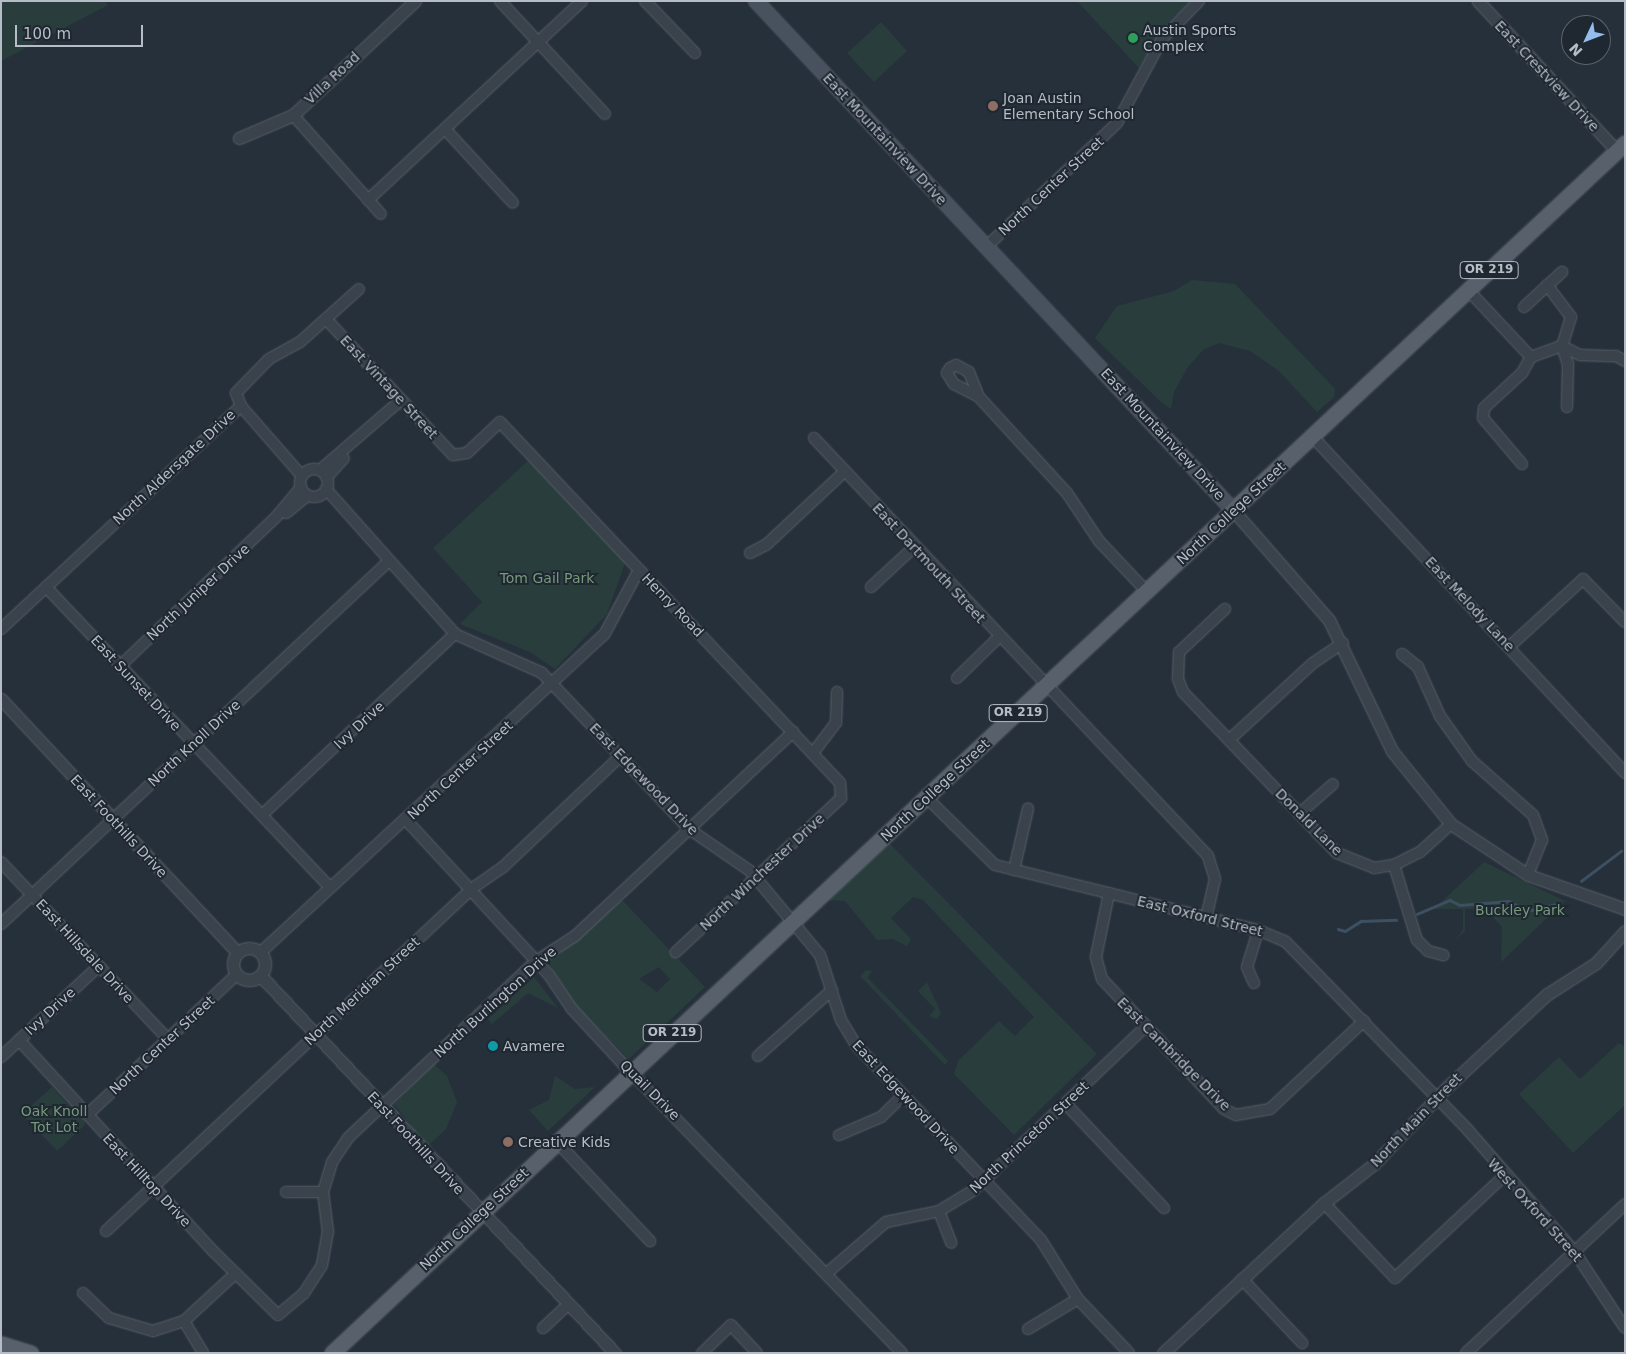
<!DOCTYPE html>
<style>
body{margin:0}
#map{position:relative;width:1626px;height:1354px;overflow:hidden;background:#26303b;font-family:"DejaVu Sans",sans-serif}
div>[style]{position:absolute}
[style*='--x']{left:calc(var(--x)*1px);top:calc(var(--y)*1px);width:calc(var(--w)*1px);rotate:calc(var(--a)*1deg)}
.green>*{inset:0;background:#293d3d}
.stream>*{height:2.5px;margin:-1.25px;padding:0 1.25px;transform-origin:1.25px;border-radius:1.25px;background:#3d4f61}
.roads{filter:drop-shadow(0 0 1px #586069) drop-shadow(0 0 1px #586069)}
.minor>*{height:10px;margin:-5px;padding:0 5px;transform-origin:5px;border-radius:5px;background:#3a424b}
.minor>.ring{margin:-5px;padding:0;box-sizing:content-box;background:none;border:10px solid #3a424b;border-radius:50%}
.tertiary>*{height:11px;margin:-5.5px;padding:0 5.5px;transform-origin:5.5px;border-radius:5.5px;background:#3a424b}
.tertiary>.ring{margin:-5.5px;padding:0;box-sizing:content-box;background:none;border:11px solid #3a424b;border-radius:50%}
.secondary>*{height:14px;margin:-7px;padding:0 7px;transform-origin:7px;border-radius:7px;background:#48525e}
.primary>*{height:15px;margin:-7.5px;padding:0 7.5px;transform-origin:7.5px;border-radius:7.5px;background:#58616b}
.dots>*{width:14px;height:14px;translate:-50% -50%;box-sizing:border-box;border:2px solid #1f2730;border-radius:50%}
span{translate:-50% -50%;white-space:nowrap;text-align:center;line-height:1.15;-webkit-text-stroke:4px #1f2730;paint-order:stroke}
.shield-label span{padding:1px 4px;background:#1f2730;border:1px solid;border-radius:4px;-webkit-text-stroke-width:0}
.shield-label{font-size:12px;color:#b6bdc6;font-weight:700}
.poi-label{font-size:14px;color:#b6bdc6}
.left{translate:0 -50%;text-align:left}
.street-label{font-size:14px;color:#b6bdc6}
.park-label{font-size:14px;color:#769a7c}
.frame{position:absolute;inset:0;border:2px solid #b6bdc6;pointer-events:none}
.north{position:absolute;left:1561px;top:15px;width:50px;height:50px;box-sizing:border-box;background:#1f2730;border:1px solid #5b636c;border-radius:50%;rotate:227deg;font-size:14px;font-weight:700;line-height:20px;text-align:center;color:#b6bdc6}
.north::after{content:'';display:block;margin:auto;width:18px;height:22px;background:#94bdec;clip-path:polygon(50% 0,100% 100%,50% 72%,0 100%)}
.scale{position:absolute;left:15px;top:25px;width:128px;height:22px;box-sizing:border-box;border:2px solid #b6bdc6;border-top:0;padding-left:6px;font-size:15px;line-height:18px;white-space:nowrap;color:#b6bdc6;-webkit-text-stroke:4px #1f2730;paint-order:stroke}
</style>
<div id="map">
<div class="green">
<i style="clip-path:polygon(1px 1px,105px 1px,108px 5px,1px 61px)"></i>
<i style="clip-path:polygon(1077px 1px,1191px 1px,1161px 29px,1139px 68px)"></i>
<i style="clip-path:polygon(881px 22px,907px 51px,874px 82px,847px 53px)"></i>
<i style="clip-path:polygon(1192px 280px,1235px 284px,1335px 389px,1334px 397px,1317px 412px,1279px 371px,1250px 351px,1219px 343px,1203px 350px,1187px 368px,1174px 392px,1171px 409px,1161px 402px,1095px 338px,1117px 306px,1174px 291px)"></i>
<i style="clip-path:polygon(529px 460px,626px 560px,607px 614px,555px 669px,530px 652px,460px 624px,482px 602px,433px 548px)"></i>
<i style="clip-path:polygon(889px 843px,1097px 1054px,1014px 1135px,954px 1074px,958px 1061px,999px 1021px,1015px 1036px,1034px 1017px,923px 900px,913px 897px,891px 918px,911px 939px,907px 946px,893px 939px,877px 940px,845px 901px,828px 900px)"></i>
<i style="clip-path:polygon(1484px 862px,1565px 901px,1501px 962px,1502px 927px,1485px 908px,1465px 909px,1465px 931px,1455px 940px,1463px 930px,1463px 909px,1434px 909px)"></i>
<i style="clip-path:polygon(evenodd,622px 900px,705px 987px,629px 1059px,577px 1007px,548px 962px,622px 900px,659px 967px,670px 979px,657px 992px,639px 979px,659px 967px)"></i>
<i style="clip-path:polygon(866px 970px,872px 971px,868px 978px,948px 1061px,945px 1065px,860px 976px)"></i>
<i style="clip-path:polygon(534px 977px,558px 1008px,528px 993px,492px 1024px,488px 1019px)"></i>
<i style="clip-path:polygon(927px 982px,941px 1013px,937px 1019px,929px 1016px,935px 1009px,918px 991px)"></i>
<i style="clip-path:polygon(1619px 1043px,1625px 1047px,1625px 1105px,1573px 1153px,1519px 1094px,1559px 1057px,1580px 1079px)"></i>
<i style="clip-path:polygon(434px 1064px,447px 1076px,457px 1102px,446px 1129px,428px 1146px,394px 1104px)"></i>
<i style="clip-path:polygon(555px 1076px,575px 1089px,595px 1087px,548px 1131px,529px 1110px,549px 1100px)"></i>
<i style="clip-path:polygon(52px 1087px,86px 1124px,57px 1151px,22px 1114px)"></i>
</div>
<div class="stream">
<i style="--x:1581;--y:881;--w:50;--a:-36.9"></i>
<i style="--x:1417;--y:914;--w:36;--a:-23"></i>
<i style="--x:1450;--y:900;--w:11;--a:27"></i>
<i style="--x:1460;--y:905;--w:49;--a:-4.7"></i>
<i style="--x:1509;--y:901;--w:21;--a:29"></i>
<i style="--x:1527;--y:911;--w:28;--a:-13"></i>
<i style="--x:1338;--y:929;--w:7;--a:16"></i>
<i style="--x:1345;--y:931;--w:19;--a:-32"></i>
<i style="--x:1361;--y:921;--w:35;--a:-2"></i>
</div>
<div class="roads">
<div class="minor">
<i style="--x:500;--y:1;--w:154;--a:47.1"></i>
<i style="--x:645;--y:1;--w:72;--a:46.1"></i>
<i style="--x:293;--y:115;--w:132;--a:48.4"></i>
<i style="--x:445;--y:129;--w:100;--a:47.4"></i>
<i style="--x:368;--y:200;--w:292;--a:-42.9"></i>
<i style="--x:986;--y:247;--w:180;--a:-43.4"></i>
<i style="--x:1117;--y:123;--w:95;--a:-61.8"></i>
<i style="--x:1162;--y:39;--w:53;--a:-45.8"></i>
<i style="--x:1547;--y:285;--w:40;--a:53"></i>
<i style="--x:1571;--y:317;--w:30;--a:107"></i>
<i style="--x:1562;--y:346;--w:19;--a:72"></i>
<i style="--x:1568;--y:364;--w:43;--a:91.3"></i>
<i style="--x:1468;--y:290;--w:92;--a:46.8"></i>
<i style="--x:1524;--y:307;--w:52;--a:-42.6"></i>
<i style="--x:326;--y:319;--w:186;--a:47"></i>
<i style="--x:453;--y:455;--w:14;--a:-8"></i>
<i style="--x:467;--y:453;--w:45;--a:-43.2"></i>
<i style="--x:500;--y:422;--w:496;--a:46.7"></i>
<i style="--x:840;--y:783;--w:15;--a:86"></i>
<i style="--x:841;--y:798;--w:226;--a:137"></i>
<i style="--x:1531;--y:357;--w:33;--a:-20"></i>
<i style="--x:1562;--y:346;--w:20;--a:27"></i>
<i style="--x:1580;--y:355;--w:36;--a:2"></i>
<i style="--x:1616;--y:356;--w:10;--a:29"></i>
<i style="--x:979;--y:397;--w:27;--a:-112"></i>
<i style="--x:969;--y:372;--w:15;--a:-152"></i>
<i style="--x:956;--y:365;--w:7;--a:153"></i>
<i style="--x:950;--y:368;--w:6;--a:121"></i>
<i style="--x:947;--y:373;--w:13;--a:58"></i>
<i style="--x:954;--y:384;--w:28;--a:27"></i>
<i style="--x:979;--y:397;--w:130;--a:47.5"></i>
<i style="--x:1067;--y:493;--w:58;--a:56.3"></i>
<i style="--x:1099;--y:541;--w:70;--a:46.7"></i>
<i style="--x:1312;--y:436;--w:460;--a:47.1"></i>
<i style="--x:814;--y:438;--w:574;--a:46.69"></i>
<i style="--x:1208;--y:856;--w:24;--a:73"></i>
<i style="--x:1215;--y:879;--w:39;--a:103"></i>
<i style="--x:1522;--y:464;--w:60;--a:-130.3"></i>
<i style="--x:1483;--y:418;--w:10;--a:-84"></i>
<i style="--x:1484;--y:408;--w:52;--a:-42.6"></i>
<i style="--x:1522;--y:373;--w:18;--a:-61"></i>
<i class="ring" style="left:300px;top:469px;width:18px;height:18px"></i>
<i style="--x:320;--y:470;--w:107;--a:-40.8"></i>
<i style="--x:302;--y:476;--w:93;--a:-131.1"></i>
<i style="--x:241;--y:406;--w:14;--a:-111"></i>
<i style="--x:236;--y:393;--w:47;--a:-45.9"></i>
<i style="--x:269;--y:359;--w:35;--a:-29"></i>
<i style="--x:300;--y:342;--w:79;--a:-41.9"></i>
<i style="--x:327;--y:477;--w:25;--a:-48"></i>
<i style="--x:326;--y:489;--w:194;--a:48.3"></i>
<i style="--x:455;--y:634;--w:95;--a:24.1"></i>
<i style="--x:542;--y:673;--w:214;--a:46.7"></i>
<i style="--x:689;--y:829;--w:74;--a:34.5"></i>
<i style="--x:750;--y:871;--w:109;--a:50.2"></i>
<i style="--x:820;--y:955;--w:68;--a:72.1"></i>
<i style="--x:841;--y:1020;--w:29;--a:59"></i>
<i style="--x:856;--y:1045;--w:269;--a:46.5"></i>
<i style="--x:1041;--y:1240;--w:70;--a:57.9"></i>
<i style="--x:1078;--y:1299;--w:74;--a:46.6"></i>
<i style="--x:286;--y:513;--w:28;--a:-39"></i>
<i style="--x:750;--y:553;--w:18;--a:-27"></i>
<i style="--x:766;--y:545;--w:107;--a:-43.1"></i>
<i style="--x:46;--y:587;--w:413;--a:46.6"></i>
<i style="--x:871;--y:587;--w:59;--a:-42.9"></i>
<i style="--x:1225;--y:609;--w:63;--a:136.9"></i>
<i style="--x:1179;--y:652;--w:27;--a:92"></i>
<i style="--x:1178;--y:679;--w:14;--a:69"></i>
<i style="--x:1183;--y:692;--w:223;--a:46.3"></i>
<i style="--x:1337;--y:853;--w:40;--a:22"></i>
<i style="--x:1374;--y:868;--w:20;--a:-9"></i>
<i style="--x:1394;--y:865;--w:29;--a:-27"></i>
<i style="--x:1420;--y:852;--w:42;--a:-42.1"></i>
<i style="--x:1;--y:629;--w:328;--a:-42.9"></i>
<i style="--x:1510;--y:646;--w:99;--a:-42.5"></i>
<i style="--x:1583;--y:579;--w:60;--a:45.7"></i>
<i style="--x:1402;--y:654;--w:21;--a:39"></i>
<i style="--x:1418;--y:667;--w:54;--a:65.8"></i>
<i style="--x:1440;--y:716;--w:55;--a:54.6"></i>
<i style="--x:1472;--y:761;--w:81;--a:41.5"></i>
<i style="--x:1533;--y:815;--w:27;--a:70"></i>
<i style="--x:1542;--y:840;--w:38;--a:112"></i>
<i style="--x:120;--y:666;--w:216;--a:-43.7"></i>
<i style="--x:276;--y:517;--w:39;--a:-50"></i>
<i style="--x:957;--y:678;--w:59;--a:-44.3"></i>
<i style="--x:1229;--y:740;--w:114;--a:-42.5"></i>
<i style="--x:1313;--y:663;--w:36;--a:-34"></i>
<i style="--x:813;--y:753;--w:38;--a:-53"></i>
<i style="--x:836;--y:723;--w:31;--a:-88"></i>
<i style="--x:927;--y:798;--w:95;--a:44.6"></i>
<i style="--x:995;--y:865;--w:271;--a:13.9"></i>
<i style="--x:1258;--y:930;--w:30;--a:23"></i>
<i style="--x:1286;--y:942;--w:262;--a:45.9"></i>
<i style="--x:1468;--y:1130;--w:161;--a:48.8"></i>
<i style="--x:1574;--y:1251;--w:92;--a:56.5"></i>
<i style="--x:1299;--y:814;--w:45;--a:-41.4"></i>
<i style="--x:262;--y:815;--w:265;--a:-43.2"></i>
<i style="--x:407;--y:821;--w:209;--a:47.3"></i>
<i style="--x:549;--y:975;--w:41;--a:55.9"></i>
<i style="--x:572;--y:1009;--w:74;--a:47.2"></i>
<i style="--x:622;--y:1063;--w:403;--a:46"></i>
<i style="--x:1;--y:862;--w:243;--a:46.7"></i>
<i style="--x:1394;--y:865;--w:78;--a:73"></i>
<i style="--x:1417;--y:940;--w:16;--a:45"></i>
<i style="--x:1428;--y:951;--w:16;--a:15"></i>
<i style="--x:1014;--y:870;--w:63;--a:-77.1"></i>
<i style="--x:1109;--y:893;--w:65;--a:101.5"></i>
<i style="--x:1096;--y:957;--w:23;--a:75"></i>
<i style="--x:1102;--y:979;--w:178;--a:46.8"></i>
<i style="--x:1224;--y:1109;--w:13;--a:27"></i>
<i style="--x:1236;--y:1115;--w:35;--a:-10"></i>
<i style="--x:1270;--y:1109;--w:129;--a:-43.1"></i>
<i style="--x:1;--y:924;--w:530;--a:-43.09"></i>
<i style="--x:260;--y:953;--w:468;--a:-42.8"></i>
<i style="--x:604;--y:635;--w:74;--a:-61.7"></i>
<i style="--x:1254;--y:983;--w:17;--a:-114"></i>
<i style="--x:1247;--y:967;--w:39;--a:-73"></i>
<i style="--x:19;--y:1040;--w:287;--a:47.4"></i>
<i style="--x:213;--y:1251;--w:91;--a:44.6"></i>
<i style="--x:278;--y:1315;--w:34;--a:-40"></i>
<i style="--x:304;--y:1293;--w:33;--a:-57"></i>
<i style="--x:322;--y:1265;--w:34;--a:-80"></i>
<i style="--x:328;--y:1232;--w:40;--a:-97.1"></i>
<i style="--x:323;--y:1192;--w:31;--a:-73"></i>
<i style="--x:332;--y:1162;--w:29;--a:-56"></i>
<i style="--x:348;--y:1138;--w:258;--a:-43.3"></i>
<i style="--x:536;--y:961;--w:46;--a:-32.7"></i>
<i style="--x:575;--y:936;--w:299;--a:-43.1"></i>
<i style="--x:758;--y:1056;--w:99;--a:-41.7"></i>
<i style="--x:1;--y:1057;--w:134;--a:-42.9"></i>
<i style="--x:1066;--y:1104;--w:143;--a:46.7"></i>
<i style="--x:87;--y:1115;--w:206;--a:-43.2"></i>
<i style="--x:839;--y:1135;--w:46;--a:-23.2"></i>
<i style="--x:881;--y:1117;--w:30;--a:-44"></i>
<i style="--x:557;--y:1142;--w:136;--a:46.8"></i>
<i style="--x:286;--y:1192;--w:37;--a:0"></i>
<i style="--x:1324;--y:1203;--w:103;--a:46.6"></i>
<i style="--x:1395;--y:1278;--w:151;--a:-43.1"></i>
<i style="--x:939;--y:1211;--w:34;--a:69"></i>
<i style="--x:106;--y:1231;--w:499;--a:-43.1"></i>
<i style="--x:470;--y:890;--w:39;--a:-35"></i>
<i style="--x:502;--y:868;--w:163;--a:-43.3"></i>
<i style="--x:827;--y:1273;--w:78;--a:-40.8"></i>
<i style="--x:886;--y:1222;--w:54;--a:-11.7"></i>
<i style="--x:939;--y:1211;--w:41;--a:-31"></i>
<i style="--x:974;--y:1190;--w:236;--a:-43.6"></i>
<i style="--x:1242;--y:1279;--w:88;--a:46.8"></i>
<i style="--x:83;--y:1293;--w:36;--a:44"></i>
<i style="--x:109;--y:1318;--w:46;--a:16.5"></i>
<i style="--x:153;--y:1331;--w:33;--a:-18"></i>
<i style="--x:184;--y:1321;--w:69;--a:-42.7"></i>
<i style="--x:184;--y:1321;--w:37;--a:59"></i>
<i style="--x:543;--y:1328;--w:35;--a:-43"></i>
<i style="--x:1028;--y:1329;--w:58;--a:-31"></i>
<i style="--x:702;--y:1353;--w:40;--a:-44"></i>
<i style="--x:731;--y:1325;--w:38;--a:47"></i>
<i style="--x:1466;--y:1353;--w:218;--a:-43.1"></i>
</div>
<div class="tertiary">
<i style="--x:1478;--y:1;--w:205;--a:47.2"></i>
<i style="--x:239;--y:138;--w:59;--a:-23.1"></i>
<i style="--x:293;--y:115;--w:167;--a:-43.1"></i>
<i style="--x:1233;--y:510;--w:146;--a:48.9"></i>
<i style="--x:1329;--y:620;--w:145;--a:64.3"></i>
<i style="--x:1392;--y:751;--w:94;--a:51.1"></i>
<i style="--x:1451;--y:824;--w:92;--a:33.5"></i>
<i style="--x:1528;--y:875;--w:103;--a:19.3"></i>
<i style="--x:1;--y:699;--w:346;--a:47"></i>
<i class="ring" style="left:233px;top:948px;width:21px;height:21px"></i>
<i style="--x:260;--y:975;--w:519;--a:46.8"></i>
<i style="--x:1163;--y:1353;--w:220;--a:-43"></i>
<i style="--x:1324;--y:1203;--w:63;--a:-38"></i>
<i style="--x:1374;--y:1164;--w:103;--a:-46.6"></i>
<i style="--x:1445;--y:1089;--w:138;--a:-42.9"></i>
<i style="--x:1546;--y:995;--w:59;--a:-32.6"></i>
<i style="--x:1596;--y:963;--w:43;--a:-47.8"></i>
</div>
<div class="secondary">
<i style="--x:756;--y:1;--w:698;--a:46.86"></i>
</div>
<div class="primary">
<i style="--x:1;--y:1344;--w:31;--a:17"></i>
<i style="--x:332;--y:1353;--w:1771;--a:-43.1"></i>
</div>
</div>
<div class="dots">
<i style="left:1133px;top:38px;background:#2e9e5b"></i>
<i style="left:993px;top:106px;background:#8d6e63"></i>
<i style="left:493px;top:1046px;background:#0f9aa8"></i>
<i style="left:508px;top:1142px;background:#8d6e63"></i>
</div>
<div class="shield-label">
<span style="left:1489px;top:270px">OR 219</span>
<span style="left:1018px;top:713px">OR 219</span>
<span style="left:672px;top:1033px">OR 219</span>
</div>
<div class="poi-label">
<span class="left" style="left:1143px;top:38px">Austin Sports<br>Complex</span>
<span class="left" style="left:1003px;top:106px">Joan Austin<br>Elementary School</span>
<span class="left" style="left:503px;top:1046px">Avamere</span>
<span class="left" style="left:518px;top:1142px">Creative Kids</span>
</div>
<div class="street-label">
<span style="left:1547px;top:76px;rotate:47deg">East Crestview Drive</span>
<span style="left:332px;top:78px;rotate:-43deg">Villa Road</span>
<span style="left:885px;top:139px;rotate:47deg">East Mountainview Drive</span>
<span style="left:1051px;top:186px;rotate:-43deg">North Center Street</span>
<span style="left:389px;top:387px;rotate:47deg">East Vintage Street</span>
<span style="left:1163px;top:434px;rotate:47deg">East Mountainview Drive</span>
<span style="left:174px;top:467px;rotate:-43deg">North Aldersgate Drive</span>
<span style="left:1231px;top:513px;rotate:-43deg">North College Street</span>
<span style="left:929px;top:563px;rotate:47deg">East Dartmouth Street</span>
<span style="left:198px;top:592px;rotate:-43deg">North Juniper Drive</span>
<span style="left:1470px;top:604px;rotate:47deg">East Melody Lane</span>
<span style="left:673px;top:605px;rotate:46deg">Henry Road</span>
<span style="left:136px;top:683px;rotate:47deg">East Sunset Drive</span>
<span style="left:359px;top:725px;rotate:-43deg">Ivy Drive</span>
<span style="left:194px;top:743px;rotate:-43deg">North Knoll Drive</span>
<span style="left:460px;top:770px;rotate:-43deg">North Center Street</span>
<span style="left:644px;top:779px;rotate:46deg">East Edgewood Drive</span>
<span style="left:935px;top:790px;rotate:-43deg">North College Street</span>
<span style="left:1309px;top:822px;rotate:45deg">Donald Lane</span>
<span style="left:119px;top:826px;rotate:47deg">East Foothills Drive</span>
<span style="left:762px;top:872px;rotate:-43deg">North Winchester Drive</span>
<span style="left:1200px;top:916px;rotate:14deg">East Oxford Street</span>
<span style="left:85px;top:951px;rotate:47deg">East Hillsdale Drive</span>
<span style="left:362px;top:991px;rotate:-43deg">North Meridian Street</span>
<span style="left:495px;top:1002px;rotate:-42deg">North Burlington Drive</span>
<span style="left:50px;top:1011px;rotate:-43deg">Ivy Drive</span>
<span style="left:162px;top:1045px;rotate:-43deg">North Center Street</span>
<span style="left:1174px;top:1054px;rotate:45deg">East Cambridge Drive</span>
<span style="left:650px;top:1090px;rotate:45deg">Quail Drive</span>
<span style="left:906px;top:1097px;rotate:47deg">East Edgewood Drive</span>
<span style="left:1416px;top:1120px;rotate:-46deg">North Main Street</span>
<span style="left:1029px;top:1137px;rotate:-43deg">North Princeton Street</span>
<span style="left:416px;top:1143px;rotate:47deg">East Foothills Drive</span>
<span style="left:147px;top:1180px;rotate:47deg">East Hilltop Drive</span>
<span style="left:1535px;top:1210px;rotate:48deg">West Oxford Street</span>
<span style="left:474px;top:1219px;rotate:-43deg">North College Street</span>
</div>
<div class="park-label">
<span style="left:547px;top:578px">Tom Gail Park</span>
<span style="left:1520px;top:910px">Buckley Park</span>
<span style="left:54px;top:1119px">Oak Knoll<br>Tot Lot</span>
</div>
<div class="frame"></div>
<div class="north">N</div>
<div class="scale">100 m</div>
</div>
